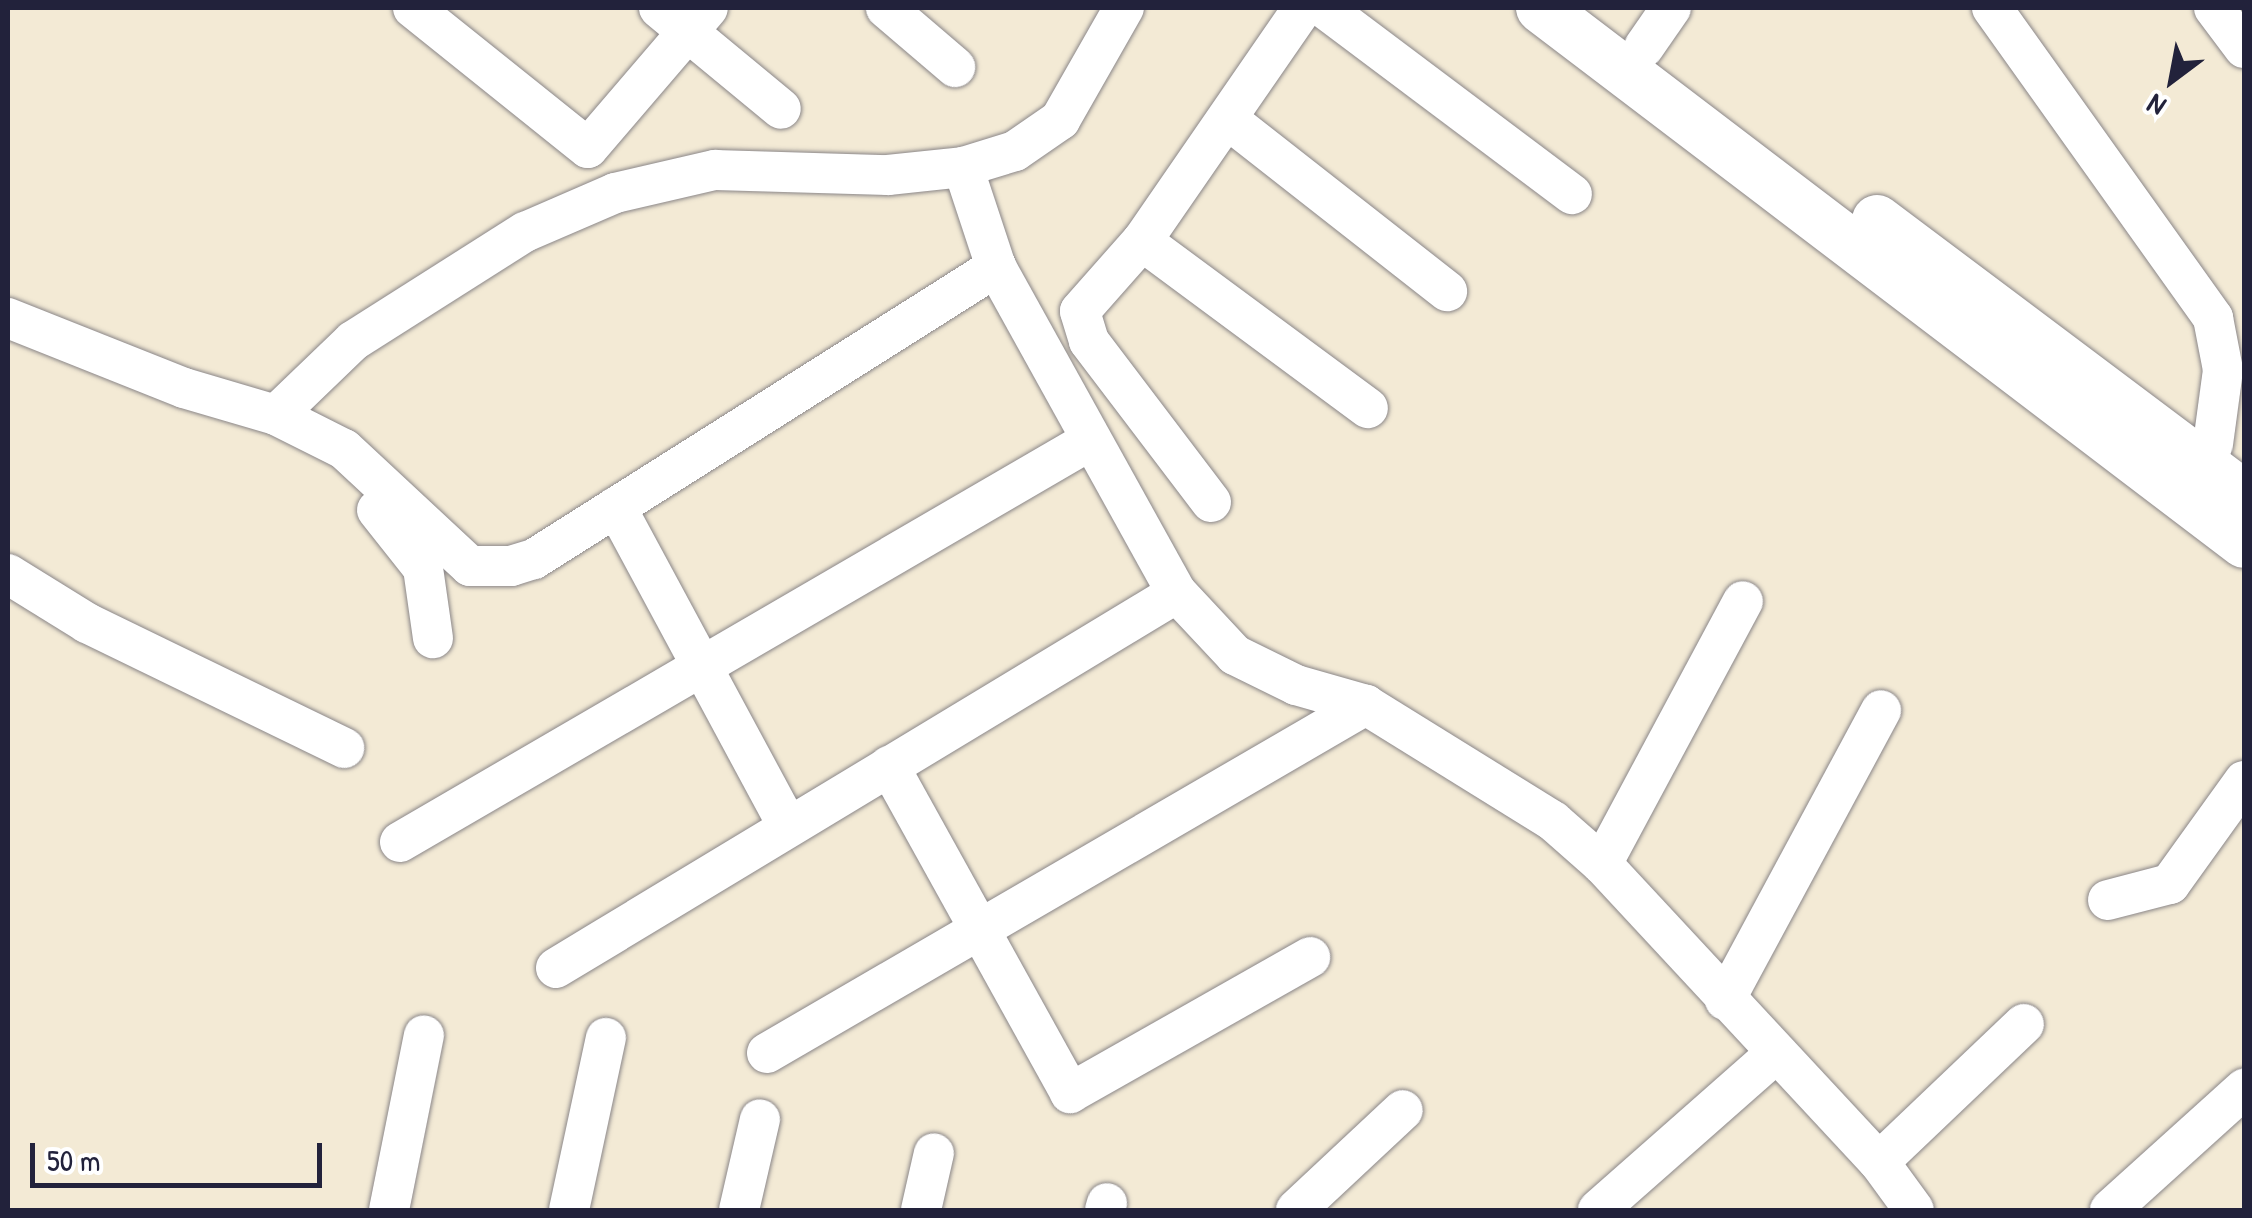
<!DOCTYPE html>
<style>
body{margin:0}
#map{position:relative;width:2252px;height:1218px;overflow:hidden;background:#f3ead5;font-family:"Patrick Hand",sans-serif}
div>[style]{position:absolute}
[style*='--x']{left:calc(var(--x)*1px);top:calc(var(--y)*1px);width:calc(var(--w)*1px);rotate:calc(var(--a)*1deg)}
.roads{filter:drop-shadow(0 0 2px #8a8688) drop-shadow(0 0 2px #8a8688)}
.minor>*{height:40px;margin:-20px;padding:0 20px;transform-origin:20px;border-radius:20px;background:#fff}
.tertiary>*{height:50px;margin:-25px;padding:0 25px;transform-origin:25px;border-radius:25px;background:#fff}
span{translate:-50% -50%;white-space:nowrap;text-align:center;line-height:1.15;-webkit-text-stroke:8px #fff;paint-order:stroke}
.frame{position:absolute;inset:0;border:10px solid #22223b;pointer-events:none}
.north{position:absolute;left:2122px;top:30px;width:100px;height:100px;-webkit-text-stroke:8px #fff;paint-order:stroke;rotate:212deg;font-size:28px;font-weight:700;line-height:40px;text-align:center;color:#22223b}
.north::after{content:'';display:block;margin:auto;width:35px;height:45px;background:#22223b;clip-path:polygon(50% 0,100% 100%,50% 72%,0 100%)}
.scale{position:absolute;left:30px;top:1143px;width:292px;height:45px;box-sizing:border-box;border:5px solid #22223b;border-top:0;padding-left:12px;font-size:30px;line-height:35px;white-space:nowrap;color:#22223b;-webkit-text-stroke:8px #fff;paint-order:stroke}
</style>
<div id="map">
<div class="roads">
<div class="minor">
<i style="--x:413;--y:8;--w:224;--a:38.7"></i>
<i style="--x:588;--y:148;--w:184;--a:-49.4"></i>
<i style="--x:659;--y:8;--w:158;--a:39.6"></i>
<i style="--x:886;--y:8;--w:91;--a:40.5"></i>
<i style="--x:1324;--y:8;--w:310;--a:36.9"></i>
<i style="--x:1992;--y:8;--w:381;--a:54.5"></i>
<i style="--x:2213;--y:318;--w:53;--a:79.1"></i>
<i style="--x:2223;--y:370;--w:75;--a:97.7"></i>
<i style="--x:2214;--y:8;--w:50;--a:53.1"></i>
<i style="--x:1644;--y:47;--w:47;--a:-55.3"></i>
<i style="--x:1230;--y:121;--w:276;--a:38.1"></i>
<i style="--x:963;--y:167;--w:105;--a:71.7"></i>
<i style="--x:996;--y:267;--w:373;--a:61"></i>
<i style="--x:1177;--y:593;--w:85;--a:46.9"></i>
<i style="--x:1235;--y:655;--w:68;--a:26.2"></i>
<i style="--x:1296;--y:685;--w:73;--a:15.9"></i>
<i style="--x:1366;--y:705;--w:220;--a:31.8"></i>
<i style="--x:1553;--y:821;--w:65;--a:41.3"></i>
<i style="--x:1602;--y:864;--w:407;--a:47.1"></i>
<i style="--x:1879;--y:1162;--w:59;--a:53.9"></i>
<i style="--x:1142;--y:241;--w:281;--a:36.5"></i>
<i style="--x:8;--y:318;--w:189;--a:21.7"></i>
<i style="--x:184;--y:388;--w:96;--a:16.4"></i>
<i style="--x:276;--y:415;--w:107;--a:-43.9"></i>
<i style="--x:353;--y:341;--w:204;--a:-32.4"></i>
<i style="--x:525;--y:232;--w:98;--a:-23.4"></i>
<i style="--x:615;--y:193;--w:103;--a:-13"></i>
<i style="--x:715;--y:170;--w:173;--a:1.7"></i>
<i style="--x:888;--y:175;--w:75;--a:-6.1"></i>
<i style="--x:963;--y:167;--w:54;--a:-17.1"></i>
<i style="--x:1015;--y:151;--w:55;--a:-34.6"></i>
<i style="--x:1060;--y:120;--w:129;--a:-60.3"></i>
<i style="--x:276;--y:415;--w:76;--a:26.6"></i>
<i style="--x:344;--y:449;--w:172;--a:42.9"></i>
<i style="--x:470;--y:566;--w:41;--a:0"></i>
<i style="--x:511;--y:566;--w:24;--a:-17"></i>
<i style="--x:534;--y:559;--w:547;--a:-32.29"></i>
<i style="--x:1211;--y:502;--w:202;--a:-127.2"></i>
<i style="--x:1089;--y:341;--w:31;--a:-107"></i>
<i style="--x:1080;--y:311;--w:94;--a:-48.5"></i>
<i style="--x:1142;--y:241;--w:283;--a:-55.4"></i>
<i style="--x:616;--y:507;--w:360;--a:61.7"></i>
<i style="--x:377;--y:510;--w:74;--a:51.6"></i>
<i style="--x:423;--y:568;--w:71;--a:81.9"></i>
<i style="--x:8;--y:574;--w:93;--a:31.8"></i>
<i style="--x:87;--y:623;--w:286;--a:25.9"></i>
<i style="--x:889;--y:766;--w:374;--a:61"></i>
<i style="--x:1070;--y:1093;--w:276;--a:-29.5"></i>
<i style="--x:400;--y:842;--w:799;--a:-30.19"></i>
<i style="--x:1602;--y:864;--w:298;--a:-61.8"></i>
<i style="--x:2108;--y:900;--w:64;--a:-14.5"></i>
<i style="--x:2170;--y:884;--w:127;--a:-54.3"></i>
<i style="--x:556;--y:968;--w:725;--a:-31.13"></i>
<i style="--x:1725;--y:1000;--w:329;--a:-61.7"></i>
<i style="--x:767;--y:1053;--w:693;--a:-30.16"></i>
<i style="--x:1879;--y:1162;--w:200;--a:-43.6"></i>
<i style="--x:389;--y:1210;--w:178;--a:-78.7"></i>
<i style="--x:569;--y:1210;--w:176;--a:-77.9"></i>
<i style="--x:739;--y:1210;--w:93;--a:-77"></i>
<i style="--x:921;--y:1210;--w:58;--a:-77.2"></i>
<i style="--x:1105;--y:1210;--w:7;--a:-74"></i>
<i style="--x:1296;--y:1210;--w:146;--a:-43.1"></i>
<i style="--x:1598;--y:1210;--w:236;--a:-41.4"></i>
<i style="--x:2110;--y:1210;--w:181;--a:-42.1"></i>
</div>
<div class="tertiary">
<i style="--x:1541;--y:8;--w:883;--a:37.27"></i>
<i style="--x:1877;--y:220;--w:459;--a:36.9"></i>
</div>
</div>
<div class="frame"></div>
<div class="north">N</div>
<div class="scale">50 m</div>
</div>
